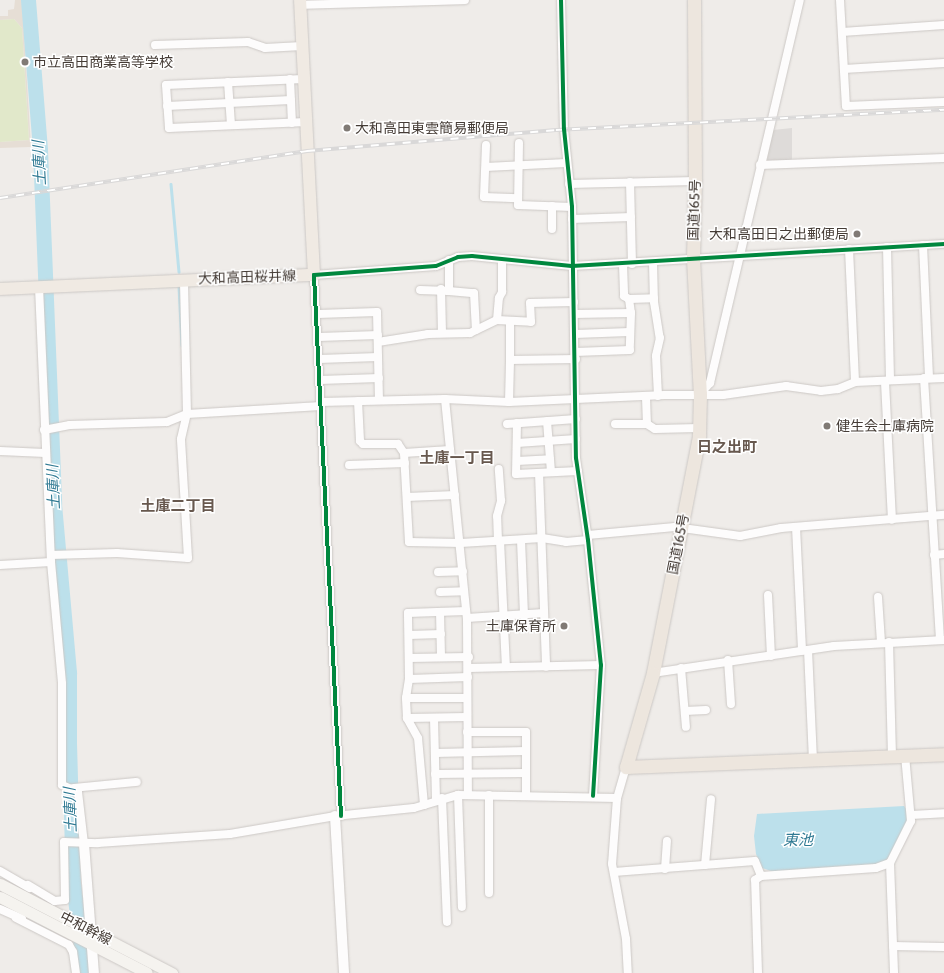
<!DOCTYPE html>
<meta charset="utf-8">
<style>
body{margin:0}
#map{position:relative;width:944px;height:973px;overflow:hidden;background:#efece9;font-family:Cabin,"Noto Sans JP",sans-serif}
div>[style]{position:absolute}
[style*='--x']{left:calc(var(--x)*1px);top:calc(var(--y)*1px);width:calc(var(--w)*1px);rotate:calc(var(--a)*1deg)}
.education>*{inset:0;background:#e6ded5}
.green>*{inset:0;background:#e1e8ca}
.parking>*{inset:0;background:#dedbd9}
.water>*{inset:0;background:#bce0eb}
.stream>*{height:2.5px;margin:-1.25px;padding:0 1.25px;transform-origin:1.25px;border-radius:1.25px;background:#bce0eb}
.river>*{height:15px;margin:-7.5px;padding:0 7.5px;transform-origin:7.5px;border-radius:7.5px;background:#bce0eb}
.roads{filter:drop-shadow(0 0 1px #ccc8c5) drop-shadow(0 0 1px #ccc8c5)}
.minor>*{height:8px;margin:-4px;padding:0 4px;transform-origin:4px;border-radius:4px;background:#fdfcfc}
.tertiary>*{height:10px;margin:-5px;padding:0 5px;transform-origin:5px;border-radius:5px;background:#fdfcfc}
.secondary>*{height:11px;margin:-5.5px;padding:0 5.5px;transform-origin:5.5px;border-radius:5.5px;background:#f5f3ef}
.primary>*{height:12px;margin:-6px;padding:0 6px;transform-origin:6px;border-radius:6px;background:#f0eae3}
.trunk>*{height:13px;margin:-6.5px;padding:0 6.5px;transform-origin:6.5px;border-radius:6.5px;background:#ede6de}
.rail>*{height:4px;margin-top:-2px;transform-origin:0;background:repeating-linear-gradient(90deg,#fff 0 8px,#d9d8d8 0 16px);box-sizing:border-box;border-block:1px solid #d9d8d8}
.cycleway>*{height:4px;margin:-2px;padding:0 2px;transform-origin:2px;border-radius:2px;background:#00873e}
.dots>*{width:11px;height:11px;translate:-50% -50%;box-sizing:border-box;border:2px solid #fff;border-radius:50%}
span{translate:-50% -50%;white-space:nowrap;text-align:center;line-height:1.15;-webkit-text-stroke:3px #fff;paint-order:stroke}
.poi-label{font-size:14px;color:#453c36}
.left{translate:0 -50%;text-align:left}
.right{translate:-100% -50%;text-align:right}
.street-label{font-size:14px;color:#453c36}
.water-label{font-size:15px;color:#307a93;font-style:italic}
.neighbourhood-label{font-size:15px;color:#67584e;font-weight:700}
</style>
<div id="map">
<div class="education">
<i style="clip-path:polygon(15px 0,22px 0,31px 147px,0 148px,0 142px,29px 140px,22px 28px,14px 19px,0 20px,0 16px,8px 16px,8px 10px,14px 9px)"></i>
</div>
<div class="green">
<i style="clip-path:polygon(14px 19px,22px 28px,29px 140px,0 142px,0 20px)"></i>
</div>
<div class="parking">
<i style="clip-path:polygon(792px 128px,792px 162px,767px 161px,773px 130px)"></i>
</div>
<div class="water">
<i style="clip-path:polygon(904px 806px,908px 811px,909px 822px,888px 859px,880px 864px,774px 872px,762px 868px,756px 854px,754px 836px,757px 814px)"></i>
</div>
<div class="stream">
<i style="--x:171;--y:184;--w:88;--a:84.8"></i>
<i style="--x:179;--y:286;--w:59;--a:87.1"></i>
</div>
<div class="river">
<i style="--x:28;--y:0;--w:150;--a:85.4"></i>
<i style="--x:40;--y:150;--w:354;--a:87.7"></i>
<i style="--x:54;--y:504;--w:170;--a:84.9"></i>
<i style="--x:69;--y:673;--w:70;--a:90"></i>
<i style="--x:69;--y:743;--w:139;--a:88.4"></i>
<i style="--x:73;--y:882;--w:92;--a:83.1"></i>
</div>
<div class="roads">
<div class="minor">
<i style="--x:561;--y:0;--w:129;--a:88.7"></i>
<i style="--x:564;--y:129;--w:78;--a:84.1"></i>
<i style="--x:572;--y:207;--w:251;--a:89.1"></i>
<i style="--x:576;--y:458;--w:83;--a:81.7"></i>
<i style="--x:588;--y:540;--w:126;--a:84.1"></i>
<i style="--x:601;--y:665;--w:131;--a:93.5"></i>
<i style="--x:840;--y:0;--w:106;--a:86.8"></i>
<i style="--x:846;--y:106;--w:98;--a:-2.3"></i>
<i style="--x:300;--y:5;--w:165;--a:-1.7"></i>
<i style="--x:842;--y:32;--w:102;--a:-3.9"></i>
<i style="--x:155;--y:45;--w:93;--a:-1.8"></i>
<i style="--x:248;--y:42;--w:18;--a:19"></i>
<i style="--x:265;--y:48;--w:37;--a:-3"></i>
<i style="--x:844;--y:69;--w:100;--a:-3.4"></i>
<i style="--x:290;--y:79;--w:44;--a:87.4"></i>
<i style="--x:303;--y:79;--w:137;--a:177.5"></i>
<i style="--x:166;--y:85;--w:43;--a:86"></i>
<i style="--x:169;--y:128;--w:137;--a:-2.5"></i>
<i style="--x:228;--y:82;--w:43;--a:86"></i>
<i style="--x:167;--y:106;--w:124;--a:-2.8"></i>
<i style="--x:519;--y:143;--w:62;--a:90.9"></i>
<i style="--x:518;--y:205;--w:54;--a:2.1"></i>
<i style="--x:486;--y:145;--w:52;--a:92.2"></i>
<i style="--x:484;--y:197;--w:34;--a:2"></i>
<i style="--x:760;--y:165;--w:184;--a:-2.2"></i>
<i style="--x:486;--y:167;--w:80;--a:-2.9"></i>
<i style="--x:630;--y:182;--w:82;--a:88.6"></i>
<i style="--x:569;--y:184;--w:126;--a:-1.4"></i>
<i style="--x:572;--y:219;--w:59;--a:-1.9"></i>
<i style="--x:552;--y:229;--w:23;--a:-90"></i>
<i style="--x:923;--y:245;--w:133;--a:87.4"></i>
<i style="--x:887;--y:247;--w:133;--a:88.7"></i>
<i style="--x:849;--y:249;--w:133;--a:87.4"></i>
<i style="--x:653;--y:262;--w:40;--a:88.6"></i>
<i style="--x:654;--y:302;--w:36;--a:81"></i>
<i style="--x:660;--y:338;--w:18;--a:103"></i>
<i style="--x:656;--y:356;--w:40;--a:87.1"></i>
<i style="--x:623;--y:264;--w:32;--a:88"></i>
<i style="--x:624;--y:296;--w:6;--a:31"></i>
<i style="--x:629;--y:299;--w:14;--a:82"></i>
<i style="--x:39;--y:287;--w:275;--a:87.5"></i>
<i style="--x:51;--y:562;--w:122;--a:84.8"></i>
<i style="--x:62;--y:684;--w:101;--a:90"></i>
<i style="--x:62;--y:785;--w:17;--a:24"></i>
<i style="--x:78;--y:792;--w:52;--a:83.4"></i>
<i style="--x:441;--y:289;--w:44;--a:88.7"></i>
<i style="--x:420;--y:290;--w:29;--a:2"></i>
<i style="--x:449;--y:291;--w:31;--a:-90"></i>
<i style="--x:449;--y:291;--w:25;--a:5"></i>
<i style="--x:474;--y:293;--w:37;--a:87"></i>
<i style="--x:629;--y:299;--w:25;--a:-2"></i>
<i style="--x:318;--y:314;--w:59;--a:-1.9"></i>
<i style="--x:377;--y:312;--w:88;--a:88.7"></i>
<i style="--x:574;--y:314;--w:57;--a:-1"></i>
<i style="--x:631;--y:313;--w:37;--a:92"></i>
<i style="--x:630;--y:350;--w:55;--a:177.9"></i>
<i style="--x:497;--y:320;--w:22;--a:-85"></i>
<i style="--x:499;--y:298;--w:7;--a:-63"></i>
<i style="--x:502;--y:292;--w:33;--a:-90"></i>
<i style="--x:510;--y:323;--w:37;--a:90"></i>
<i style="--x:510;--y:360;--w:66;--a:-0.9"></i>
<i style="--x:575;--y:334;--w:54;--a:-2.1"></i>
<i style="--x:319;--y:337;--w:59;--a:-1.9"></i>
<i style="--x:378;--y:342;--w:51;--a:-9.1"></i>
<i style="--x:428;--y:334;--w:42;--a:-1.4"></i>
<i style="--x:470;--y:333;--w:30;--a:-26"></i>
<i style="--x:497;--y:320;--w:34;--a:3"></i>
<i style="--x:531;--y:322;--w:19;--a:-93"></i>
<i style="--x:530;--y:303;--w:44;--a:-1.3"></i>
<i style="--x:319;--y:359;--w:59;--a:-1.9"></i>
<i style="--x:924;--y:378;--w:262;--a:86.5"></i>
<i style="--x:320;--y:380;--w:59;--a:-1.9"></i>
<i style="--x:885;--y:382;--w:138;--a:87.1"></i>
<i style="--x:700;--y:394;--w:15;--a:-48"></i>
<i style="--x:710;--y:383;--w:393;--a:-76.8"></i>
<i style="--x:646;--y:397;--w:27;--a:88"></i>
<i style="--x:647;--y:424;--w:9;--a:32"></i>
<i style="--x:655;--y:429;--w:44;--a:-1.3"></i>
<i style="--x:445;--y:399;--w:220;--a:84.3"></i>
<i style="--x:467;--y:618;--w:177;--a:89.7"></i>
<i style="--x:358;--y:401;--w:40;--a:87.1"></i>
<i style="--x:360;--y:441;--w:4;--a:45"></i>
<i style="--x:363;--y:444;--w:35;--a:0"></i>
<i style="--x:398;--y:444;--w:11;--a:56"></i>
<i style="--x:404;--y:453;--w:89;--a:86.8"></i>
<i style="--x:409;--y:542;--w:52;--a:1.1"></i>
<i style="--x:461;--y:543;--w:81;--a:-3.5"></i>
<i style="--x:542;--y:538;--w:24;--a:9"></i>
<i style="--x:566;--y:542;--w:22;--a:-5"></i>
<i style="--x:321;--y:402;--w:124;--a:-1.4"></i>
<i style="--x:445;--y:399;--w:64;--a:2.7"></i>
<i style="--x:509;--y:402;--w:156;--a:-2.6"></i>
<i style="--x:665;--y:395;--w:58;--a:0"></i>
<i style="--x:723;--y:395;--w:64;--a:-8.1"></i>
<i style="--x:786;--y:386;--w:35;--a:8"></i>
<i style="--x:821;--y:391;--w:17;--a:-7"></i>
<i style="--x:838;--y:389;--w:18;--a:-22"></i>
<i style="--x:855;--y:382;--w:89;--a:-2.6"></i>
<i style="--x:509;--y:402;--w:42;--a:-88.6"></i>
<i style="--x:547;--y:421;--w:51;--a:85.5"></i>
<i style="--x:517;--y:423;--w:51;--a:91.1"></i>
<i style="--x:516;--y:474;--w:62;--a:-2.8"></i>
<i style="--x:507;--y:424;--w:69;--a:-4.1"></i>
<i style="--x:615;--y:424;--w:32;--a:0"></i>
<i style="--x:44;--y:430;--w:26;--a:-11"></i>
<i style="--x:70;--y:425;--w:97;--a:-1.8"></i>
<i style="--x:167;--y:422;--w:22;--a:-22"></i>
<i style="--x:187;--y:414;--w:134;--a:-3.4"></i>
<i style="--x:517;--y:443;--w:59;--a:-3.9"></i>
<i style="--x:0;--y:451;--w:45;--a:2.5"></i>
<i style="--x:404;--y:453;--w:46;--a:-3.7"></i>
<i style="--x:517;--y:461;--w:33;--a:-3"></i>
<i style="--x:349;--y:465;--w:56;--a:-2"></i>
<i style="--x:539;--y:473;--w:194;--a:87.9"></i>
<i style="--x:407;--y:497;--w:48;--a:-2.4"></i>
<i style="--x:796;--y:527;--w:124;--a:87.2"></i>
<i style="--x:588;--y:535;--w:87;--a:-5.3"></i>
<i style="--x:675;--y:527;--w:66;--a:7.9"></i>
<i style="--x:740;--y:536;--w:42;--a:-11"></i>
<i style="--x:781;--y:528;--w:164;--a:-4.6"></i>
<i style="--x:521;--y:540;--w:76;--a:87.7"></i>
<i style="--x:498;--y:541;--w:25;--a:-92"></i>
<i style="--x:497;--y:516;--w:16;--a:-75"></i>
<i style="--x:501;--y:501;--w:32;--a:-94"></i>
<i style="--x:500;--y:541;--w:126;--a:87.3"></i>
<i style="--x:51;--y:555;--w:66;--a:-1.7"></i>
<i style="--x:117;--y:553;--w:71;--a:4"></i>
<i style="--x:188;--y:558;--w:119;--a:-93.4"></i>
<i style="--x:181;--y:439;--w:26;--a:-77"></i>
<i style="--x:187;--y:414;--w:135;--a:-91.3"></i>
<i style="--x:934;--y:555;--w:10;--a:-6"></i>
<i style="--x:0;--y:565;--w:51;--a:-3.4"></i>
<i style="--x:438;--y:572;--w:25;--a:-2"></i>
<i style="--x:440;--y:592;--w:24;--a:-2"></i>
<i style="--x:768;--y:595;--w:61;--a:87.2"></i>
<i style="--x:878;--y:597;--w:45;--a:86.2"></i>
<i style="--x:440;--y:612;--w:45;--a:88.7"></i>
<i style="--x:467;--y:618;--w:77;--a:-3.7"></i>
<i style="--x:409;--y:635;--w:32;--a:-2"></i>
<i style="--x:889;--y:642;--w:114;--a:88.5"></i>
<i style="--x:808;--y:650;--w:110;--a:87.4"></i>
<i style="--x:409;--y:658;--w:60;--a:-1"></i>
<i style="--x:728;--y:660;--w:44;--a:86.1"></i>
<i style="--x:469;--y:668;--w:132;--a:-1.3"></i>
<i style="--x:681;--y:668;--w:59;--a:85.2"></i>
<i style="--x:653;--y:673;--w:183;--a:-8.5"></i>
<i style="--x:834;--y:646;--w:110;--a:-3.1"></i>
<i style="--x:409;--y:679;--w:59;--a:-1.9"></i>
<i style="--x:406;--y:698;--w:61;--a:0"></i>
<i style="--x:685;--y:711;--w:21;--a:-3"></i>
<i style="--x:407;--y:718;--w:60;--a:-1"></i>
<i style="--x:434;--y:718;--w:83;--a:88.6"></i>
<i style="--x:467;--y:732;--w:59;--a:0"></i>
<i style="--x:526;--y:732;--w:63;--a:90"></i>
<i style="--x:435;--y:753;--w:91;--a:-1.3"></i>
<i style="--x:626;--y:767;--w:32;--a:106"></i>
<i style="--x:617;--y:798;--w:66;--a:94.3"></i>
<i style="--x:612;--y:864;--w:76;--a:79.4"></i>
<i style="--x:626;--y:939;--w:34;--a:87"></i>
<i style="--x:435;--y:774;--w:91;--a:-0.6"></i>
<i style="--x:73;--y:788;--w:64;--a:-5.4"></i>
<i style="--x:458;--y:795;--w:112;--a:88"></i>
<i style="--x:489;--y:795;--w:98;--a:90"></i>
<i style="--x:442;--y:798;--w:124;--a:87.7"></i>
<i style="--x:424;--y:805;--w:67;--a:-95.1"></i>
<i style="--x:418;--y:738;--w:23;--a:-119"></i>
<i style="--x:407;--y:718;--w:20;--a:-93"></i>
<i style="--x:406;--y:698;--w:19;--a:-81"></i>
<i style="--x:409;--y:679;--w:66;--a:-90.9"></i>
<i style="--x:408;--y:613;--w:58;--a:-2"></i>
<i style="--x:911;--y:815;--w:33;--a:-3"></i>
<i style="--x:341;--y:816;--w:542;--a:-92.86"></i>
<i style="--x:314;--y:275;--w:122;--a:-4.2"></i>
<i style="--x:436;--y:266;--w:24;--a:-22"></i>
<i style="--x:458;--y:257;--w:14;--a:-4"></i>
<i style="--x:472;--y:256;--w:100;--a:5.7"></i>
<i style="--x:572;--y:266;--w:373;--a:-3.4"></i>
<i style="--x:890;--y:863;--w:110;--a:87.9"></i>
<i style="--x:705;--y:865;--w:66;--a:-84.8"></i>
<i style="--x:665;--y:869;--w:28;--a:-86"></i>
<i style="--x:0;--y:871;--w:34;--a:30"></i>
<i style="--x:614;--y:872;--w:141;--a:-4.5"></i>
<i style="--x:755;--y:861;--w:16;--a:68"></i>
<i style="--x:28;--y:885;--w:31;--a:31"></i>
<i style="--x:55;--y:901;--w:10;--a:-6"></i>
<i style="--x:65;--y:900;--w:58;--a:-91"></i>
<i style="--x:64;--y:842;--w:34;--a:2"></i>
<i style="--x:98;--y:843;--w:132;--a:-3.9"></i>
<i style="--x:230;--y:834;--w:107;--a:-9.7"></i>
<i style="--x:335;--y:816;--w:79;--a:-5.8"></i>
<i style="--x:414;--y:808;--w:46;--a:-16.5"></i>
<i style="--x:458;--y:795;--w:159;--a:1.1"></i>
<i style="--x:0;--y:909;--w:24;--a:24"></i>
<i style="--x:16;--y:918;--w:59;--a:27"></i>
<i style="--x:69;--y:945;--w:8;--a:60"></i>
<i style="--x:73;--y:952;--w:21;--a:82"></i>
<i style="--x:893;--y:946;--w:51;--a:1.1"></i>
<i style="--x:758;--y:973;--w:93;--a:-91.8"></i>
<i style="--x:755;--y:880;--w:7;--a:-34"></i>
<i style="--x:761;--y:876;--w:115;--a:-4"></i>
<i style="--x:876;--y:868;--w:15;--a:-20"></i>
<i style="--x:890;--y:863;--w:47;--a:-63.4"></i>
<i style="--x:911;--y:821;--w:66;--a:-95.2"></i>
</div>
<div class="tertiary">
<i style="--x:335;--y:816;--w:157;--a:86.7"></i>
<i style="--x:84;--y:844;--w:129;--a:85.6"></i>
</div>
<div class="secondary">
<i style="--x:0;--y:884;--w:194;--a:27.4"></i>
<i style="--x:0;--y:897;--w:165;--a:27.3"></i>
</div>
<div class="primary">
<i style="--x:0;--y:289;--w:314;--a:-2.6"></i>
<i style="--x:314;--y:275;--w:275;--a:-92.9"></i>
</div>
<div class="trunk">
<i style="--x:694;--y:0;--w:181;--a:89.7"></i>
<i style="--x:695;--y:181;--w:77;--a:91.5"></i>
<i style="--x:693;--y:258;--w:136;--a:87.1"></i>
<i style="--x:700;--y:394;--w:42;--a:91.4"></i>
<i style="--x:699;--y:436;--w:241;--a:101"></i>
<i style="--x:653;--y:673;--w:98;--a:106"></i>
<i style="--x:626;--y:767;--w:318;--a:-2.3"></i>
</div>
</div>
<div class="rail">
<i style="--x:0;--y:198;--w:311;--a:-8.7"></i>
<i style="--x:307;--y:151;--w:250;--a:-4.8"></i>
<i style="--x:556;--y:130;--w:389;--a:-3"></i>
</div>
<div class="cycleway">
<i style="--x:561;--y:0;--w:129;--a:88.7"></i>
<i style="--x:564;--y:129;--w:78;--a:84.1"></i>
<i style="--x:572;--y:207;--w:251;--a:89.1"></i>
<i style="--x:576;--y:458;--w:83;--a:81.7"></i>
<i style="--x:588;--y:540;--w:126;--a:84.1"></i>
<i style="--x:601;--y:665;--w:131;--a:93.5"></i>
<i style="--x:341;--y:816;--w:542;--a:-92.86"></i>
<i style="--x:314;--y:275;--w:122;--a:-4.2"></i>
<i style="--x:436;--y:266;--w:24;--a:-22"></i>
<i style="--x:458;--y:257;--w:14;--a:-4"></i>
<i style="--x:472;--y:256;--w:100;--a:5.7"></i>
<i style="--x:572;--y:266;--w:373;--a:-3.4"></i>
</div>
<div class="dots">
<i style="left:25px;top:62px;background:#807a75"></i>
<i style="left:347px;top:128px;background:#807a75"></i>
<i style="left:857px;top:234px;background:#807a75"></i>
<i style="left:827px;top:426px;background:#807a75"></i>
<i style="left:564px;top:626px;background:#807a75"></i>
</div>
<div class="poi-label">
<span class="left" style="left:33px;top:62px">市立高田商業高等学校</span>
<span class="left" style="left:355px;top:128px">大和高田東雲簡易郵便局</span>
<span class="right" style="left:849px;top:234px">大和高田日之出郵便局</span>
<span class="left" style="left:836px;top:426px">健生会土庫病院</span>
<span class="right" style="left:556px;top:626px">土庫保育所</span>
</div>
<div class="street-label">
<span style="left:694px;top:210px;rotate:-88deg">国道165号</span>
<span style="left:247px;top:277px;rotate:-2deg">大和高田桜井線</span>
<span style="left:678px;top:544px;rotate:-79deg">国道165号</span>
<span style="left:86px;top:928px;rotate:27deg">中和幹線</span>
</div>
<div class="water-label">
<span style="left:40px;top:163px;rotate:-93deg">土庫川</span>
<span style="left:54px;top:487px;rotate:-93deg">土庫川</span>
<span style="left:71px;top:810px;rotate:-92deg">土庫川</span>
<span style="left:798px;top:841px">東池</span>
</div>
<div class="neighbourhood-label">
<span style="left:727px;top:448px">日之出町</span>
<span style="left:457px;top:459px">土庫一丁目</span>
<span style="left:178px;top:507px">土庫二丁目</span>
</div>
</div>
